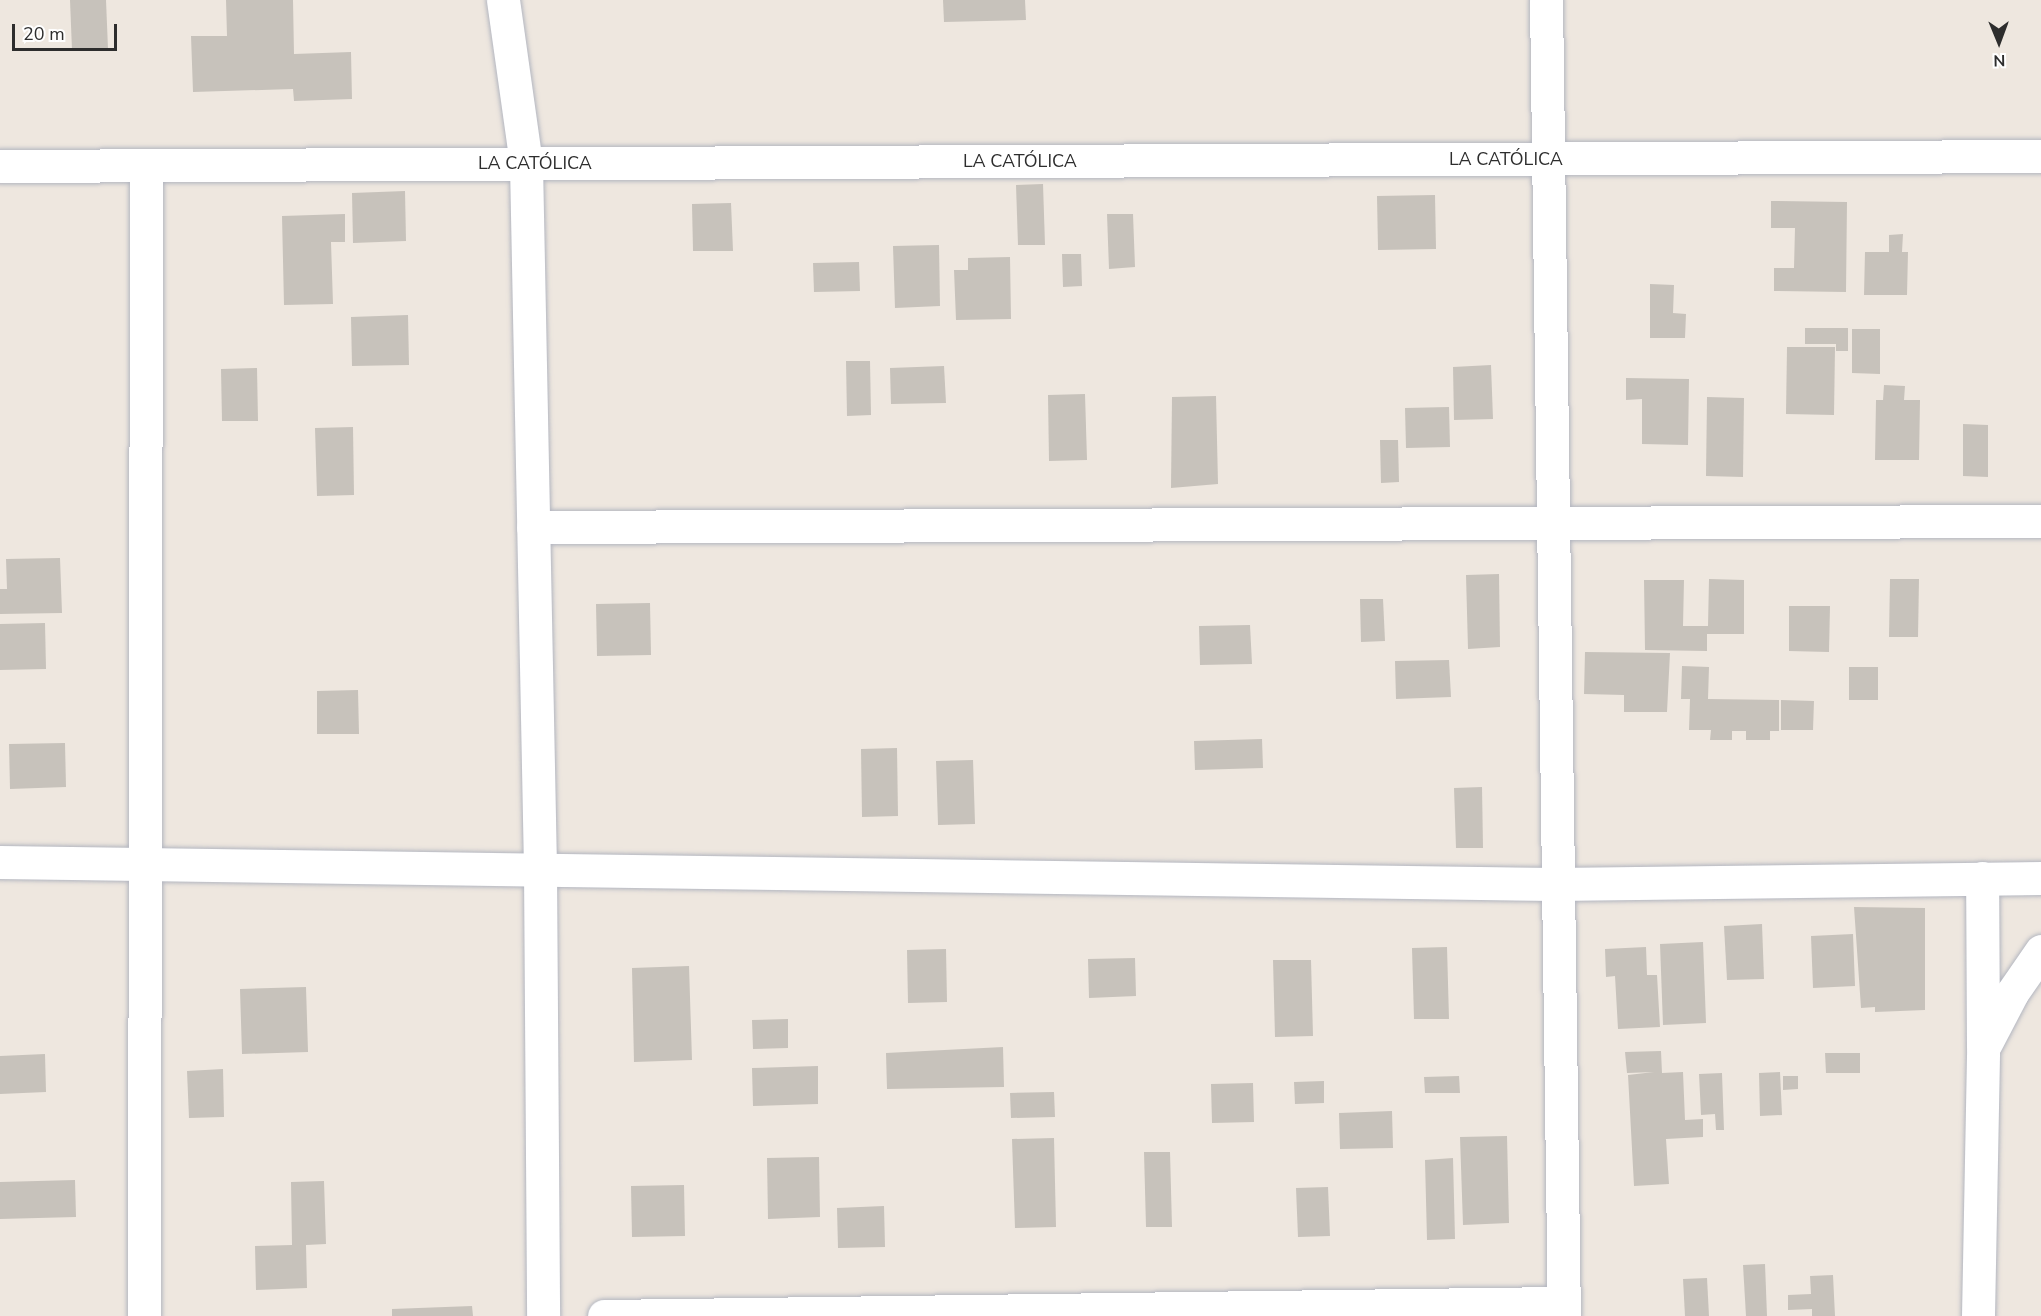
<!DOCTYPE html>
<meta charset="utf-8">
<style>
body{margin:0}
#map{position:relative;width:2041px;height:1316px;overflow:hidden;background:#eee7df;font-family:"Nunito Sans",sans-serif}
div>[style]{position:absolute}
[style*='--x']{left:calc(var(--x)*1px);top:calc(var(--y)*1px);width:calc(var(--w)*1px);rotate:calc(var(--a)*1deg)}
.building>*{inset:0;background:#c7c2bb}
.roads{filter:drop-shadow(0 0 2px #b3b6c0) drop-shadow(0 0 2px #b3b6c0)}
.minor>*{height:33px;margin:-16.5px;padding:0 16.5px;transform-origin:16.5px;border-radius:16.5px;background:#fff}
span{translate:-50% -50%;white-space:nowrap;text-align:center;line-height:1.15;-webkit-text-stroke:4.5px #fff;paint-order:stroke}
.street-label{font-size:18px;color:#2d2d2d}
.north{position:absolute;left:1969px;top:12px;width:60px;height:60px;-webkit-text-stroke:4px #fff;paint-order:stroke;rotate:179deg;font-size:16px;font-weight:700;line-height:24px;text-align:center;color:#2d2d2d}
.north::after{content:'';display:block;margin:auto;width:21px;height:27px;background:#2d2d2d;clip-path:polygon(50% 0,100% 100%,50% 72%,0 100%)}
.scale{position:absolute;left:12px;top:24px;width:105px;height:27px;box-sizing:border-box;border:3px solid #2d2d2d;border-top:0;padding-left:8px;font-size:18px;line-height:21px;white-space:nowrap;color:#2d2d2d;-webkit-text-stroke:4px #fff;paint-order:stroke}
</style>
<div id="map">
<div class="building">
<i style="clip-path:polygon(70px 0,106px 0,108px 49px,72px 50px)"></i>
<i style="clip-path:polygon(226px 0,293px 0,294px 54px,351px 52px,352px 99px,294px 101px,293px 89px,193px 92px,191px 36px,227px 36px)"></i>
<i style="clip-path:polygon(943px 0,1025px 0,1026px 20px,944px 22px)"></i>
<i style="clip-path:polygon(1043px 184px,1045px 245px,1018px 245px,1016px 185px)"></i>
<i style="clip-path:polygon(405px 191px,406px 241px,353px 243px,352px 193px)"></i>
<i style="clip-path:polygon(1435px 195px,1436px 249px,1378px 250px,1377px 196px)"></i>
<i style="clip-path:polygon(1771px 201px,1847px 202px,1846px 292px,1774px 291px,1774px 268px,1794px 268px,1795px 228px,1771px 228px)"></i>
<i style="clip-path:polygon(731px 203px,733px 251px,693px 251px,692px 204px)"></i>
<i style="clip-path:polygon(345px 214px,345px 242px,331px 242px,333px 304px,284px 305px,282px 216px)"></i>
<i style="clip-path:polygon(1107px 214px,1133px 214px,1135px 267px,1109px 269px)"></i>
<i style="clip-path:polygon(1903px 234px,1902px 252px,1908px 252px,1907px 295px,1864px 295px,1865px 252px,1889px 252px,1889px 235px)"></i>
<i style="clip-path:polygon(939px 245px,940px 306px,895px 308px,893px 246px)"></i>
<i style="clip-path:polygon(1062px 254px,1081px 254px,1082px 286px,1063px 287px)"></i>
<i style="clip-path:polygon(1010px 257px,1011px 319px,956px 320px,954px 270px,968px 270px,968px 258px)"></i>
<i style="clip-path:polygon(859px 262px,860px 291px,814px 292px,813px 263px)"></i>
<i style="clip-path:polygon(1650px 284px,1674px 285px,1673px 313px,1686px 314px,1685px 338px,1650px 338px)"></i>
<i style="clip-path:polygon(408px 315px,409px 365px,352px 366px,351px 317px)"></i>
<i style="clip-path:polygon(1805px 328px,1848px 328px,1848px 351px,1836px 351px,1836px 344px,1805px 344px)"></i>
<i style="clip-path:polygon(1852px 329px,1880px 329px,1880px 374px,1852px 373px)"></i>
<i style="clip-path:polygon(1787px 347px,1835px 347px,1834px 415px,1786px 414px)"></i>
<i style="clip-path:polygon(846px 361px,870px 361px,871px 415px,847px 416px)"></i>
<i style="clip-path:polygon(1491px 365px,1493px 419px,1454px 420px,1453px 367px)"></i>
<i style="clip-path:polygon(944px 366px,946px 403px,891px 404px,890px 368px)"></i>
<i style="clip-path:polygon(257px 368px,258px 421px,222px 421px,221px 369px)"></i>
<i style="clip-path:polygon(1626px 378px,1689px 379px,1688px 445px,1642px 444px,1642px 399px,1626px 400px)"></i>
<i style="clip-path:polygon(1884px 385px,1905px 386px,1904px 400px,1920px 400px,1919px 460px,1875px 460px,1876px 400px,1883px 400px)"></i>
<i style="clip-path:polygon(1085px 394px,1087px 460px,1049px 461px,1048px 395px)"></i>
<i style="clip-path:polygon(1216px 396px,1218px 484px,1171px 488px,1172px 397px)"></i>
<i style="clip-path:polygon(1707px 397px,1744px 398px,1743px 477px,1706px 476px)"></i>
<i style="clip-path:polygon(1449px 407px,1450px 447px,1406px 448px,1405px 408px)"></i>
<i style="clip-path:polygon(1963px 424px,1988px 425px,1988px 477px,1963px 476px)"></i>
<i style="clip-path:polygon(353px 427px,354px 495px,317px 496px,315px 428px)"></i>
<i style="clip-path:polygon(1380px 440px,1398px 440px,1399px 482px,1381px 483px)"></i>
<i style="clip-path:polygon(60px 558px,62px 613px,0 614px,0 589px,7px 589px,6px 559px)"></i>
<i style="clip-path:polygon(1499px 574px,1500px 647px,1468px 649px,1466px 575px)"></i>
<i style="clip-path:polygon(1709px 579px,1744px 580px,1744px 634px,1707px 634px,1707px 651px,1645px 650px,1644px 580px,1684px 580px,1683px 626px,1708px 626px)"></i>
<i style="clip-path:polygon(1890px 579px,1919px 579px,1918px 637px,1889px 637px)"></i>
<i style="clip-path:polygon(1360px 599px,1383px 599px,1385px 641px,1361px 642px)"></i>
<i style="clip-path:polygon(650px 603px,651px 655px,597px 656px,596px 604px)"></i>
<i style="clip-path:polygon(1789px 606px,1830px 606px,1829px 652px,1789px 651px)"></i>
<i style="clip-path:polygon(45px 623px,46px 669px,0 670px,0 624px)"></i>
<i style="clip-path:polygon(1250px 625px,1252px 664px,1200px 665px,1199px 626px)"></i>
<i style="clip-path:polygon(1585px 652px,1670px 653px,1667px 712px,1624px 712px,1624px 695px,1584px 694px)"></i>
<i style="clip-path:polygon(1449px 660px,1451px 697px,1396px 699px,1395px 661px)"></i>
<i style="clip-path:polygon(1682px 666px,1709px 667px,1708px 699px,1779px 700px,1779px 731px,1770px 731px,1770px 740px,1746px 740px,1746px 731px,1732px 731px,1732px 740px,1710px 740px,1711px 730px,1689px 730px,1690px 699px,1681px 699px)"></i>
<i style="clip-path:polygon(1849px 667px,1878px 667px,1878px 700px,1849px 700px)"></i>
<i style="clip-path:polygon(358px 690px,359px 734px,317px 734px,317px 691px)"></i>
<i style="clip-path:polygon(1781px 700px,1814px 701px,1813px 730px,1781px 730px)"></i>
<i style="clip-path:polygon(1262px 739px,1263px 768px,1195px 770px,1194px 741px)"></i>
<i style="clip-path:polygon(65px 743px,66px 787px,10px 789px,9px 744px)"></i>
<i style="clip-path:polygon(897px 748px,898px 816px,862px 817px,861px 749px)"></i>
<i style="clip-path:polygon(973px 760px,975px 824px,938px 825px,936px 761px)"></i>
<i style="clip-path:polygon(1482px 787px,1483px 848px,1456px 848px,1454px 788px)"></i>
<i style="clip-path:polygon(1854px 907px,1925px 908px,1925px 1010px,1875px 1012px,1875px 1007px,1861px 1008px)"></i>
<i style="clip-path:polygon(1762px 924px,1764px 979px,1727px 980px,1724px 926px)"></i>
<i style="clip-path:polygon(1853px 934px,1855px 986px,1813px 988px,1811px 936px)"></i>
<i style="clip-path:polygon(1703px 942px,1706px 1023px,1663px 1025px,1660px 944px)"></i>
<i style="clip-path:polygon(1447px 947px,1449px 1019px,1414px 1019px,1412px 948px)"></i>
<i style="clip-path:polygon(1646px 947px,1647px 975px,1657px 975px,1660px 1027px,1618px 1029px,1615px 976px,1606px 977px,1605px 949px)"></i>
<i style="clip-path:polygon(946px 949px,947px 1002px,908px 1003px,907px 950px)"></i>
<i style="clip-path:polygon(1135px 958px,1136px 996px,1089px 998px,1088px 959px)"></i>
<i style="clip-path:polygon(1273px 960px,1311px 960px,1313px 1036px,1275px 1037px)"></i>
<i style="clip-path:polygon(689px 966px,692px 1060px,634px 1062px,632px 968px)"></i>
<i style="clip-path:polygon(306px 987px,308px 1052px,242px 1054px,240px 989px)"></i>
<i style="clip-path:polygon(788px 1019px,788px 1048px,753px 1049px,752px 1020px)"></i>
<i style="clip-path:polygon(1003px 1047px,1004px 1087px,887px 1089px,886px 1053px)"></i>
<i style="clip-path:polygon(1661px 1051px,1662px 1073px,1683px 1072px,1685px 1120px,1703px 1119px,1703px 1137px,1666px 1139px,1669px 1184px,1634px 1186px,1628px 1075px,1654px 1072px,1627px 1073px,1625px 1052px)"></i>
<i style="clip-path:polygon(1825px 1053px,1860px 1053px,1860px 1073px,1826px 1073px)"></i>
<i style="clip-path:polygon(45px 1054px,46px 1092px,0 1094px,0 1056px)"></i>
<i style="clip-path:polygon(818px 1066px,818px 1104px,753px 1106px,752px 1068px)"></i>
<i style="clip-path:polygon(223px 1069px,224px 1117px,189px 1118px,187px 1071px)"></i>
<i style="clip-path:polygon(1780px 1072px,1782px 1115px,1760px 1116px,1759px 1073px)"></i>
<i style="clip-path:polygon(1722px 1073px,1724px 1130px,1716px 1130px,1715px 1114px,1701px 1115px,1699px 1074px)"></i>
<i style="clip-path:polygon(1459px 1076px,1460px 1093px,1425px 1093px,1424px 1077px)"></i>
<i style="clip-path:polygon(1783px 1076px,1798px 1076px,1798px 1089px,1783px 1090px)"></i>
<i style="clip-path:polygon(1324px 1081px,1324px 1103px,1295px 1104px,1294px 1082px)"></i>
<i style="clip-path:polygon(1253px 1083px,1254px 1122px,1212px 1123px,1211px 1084px)"></i>
<i style="clip-path:polygon(1054px 1092px,1055px 1117px,1011px 1118px,1010px 1093px)"></i>
<i style="clip-path:polygon(1392px 1111px,1393px 1148px,1340px 1149px,1339px 1113px)"></i>
<i style="clip-path:polygon(1507px 1136px,1509px 1223px,1463px 1225px,1460px 1137px)"></i>
<i style="clip-path:polygon(1054px 1138px,1056px 1227px,1015px 1228px,1012px 1139px)"></i>
<i style="clip-path:polygon(1144px 1152px,1170px 1152px,1172px 1227px,1146px 1227px)"></i>
<i style="clip-path:polygon(819px 1157px,820px 1217px,768px 1219px,767px 1158px)"></i>
<i style="clip-path:polygon(1453px 1158px,1455px 1239px,1427px 1240px,1425px 1160px)"></i>
<i style="clip-path:polygon(75px 1180px,76px 1217px,0 1219px,0 1182px)"></i>
<i style="clip-path:polygon(324px 1181px,326px 1244px,306px 1245px,307px 1288px,256px 1290px,255px 1246px,292px 1245px,291px 1182px)"></i>
<i style="clip-path:polygon(684px 1185px,685px 1236px,632px 1237px,631px 1186px)"></i>
<i style="clip-path:polygon(1328px 1187px,1330px 1236px,1298px 1237px,1296px 1188px)"></i>
<i style="clip-path:polygon(884px 1206px,885px 1247px,838px 1248px,837px 1208px)"></i>
<i style="clip-path:polygon(1765px 1264px,1767px 1316px,1746px 1316px,1743px 1265px)"></i>
<i style="clip-path:polygon(1833px 1275px,1835px 1316px,1812px 1316px,1812px 1309px,1788px 1310px,1788px 1295px,1811px 1294px,1810px 1276px)"></i>
<i style="clip-path:polygon(1707px 1278px,1709px 1316px,1685px 1316px,1683px 1279px)"></i>
<i style="clip-path:polygon(472px 1306px,473px 1316px,392px 1316px,392px 1309px)"></i>
</div>
<div class="roads">
<div class="minor">
<i style="--x:503;--y:0;--w:166;--a:82"></i>
<i style="--x:526;--y:164;--w:705;--a:88.86"></i>
<i style="--x:540;--y:869;--w:447;--a:89.6"></i>
<i style="--x:1546;--y:0;--w:1316;--a:89.22"></i>
<i style="--x:0;--y:166;--w:2041;--a:-0.28"></i>
<i style="--x:533;--y:527;--w:1508;--a:-0.23"></i>
<i style="--x:0;--y:862;--w:1555;--a:0.81"></i>
<i style="--x:1555;--y:884;--w:486;--a:-0.7"></i>
<i style="--x:1986;--y:1043;--w:56;--a:-62.5"></i>
<i style="--x:2012;--y:993;--w:51;--a:-55.4"></i>
<i style="--x:144;--y:1316;--w:1151;--a:-89.9"></i>
<i style="--x:604;--y:1316;--w:960;--a:-0.78"></i>
<i style="--x:1978;--y:1316;--w:269;--a:-88.9"></i>
<i style="--x:1983;--y:1047;--w:169;--a:-90.3"></i>
</div>
</div>
<div class="street-label">
<span style="left:1506px;top:159px">LA CATÓLICA</span>
<span style="left:1020px;top:161px">LA CATÓLICA</span>
<span style="left:535px;top:163px">LA CATÓLICA</span>
</div>
<div class="north">N</div>
<div class="scale">20 m</div>
</div>
